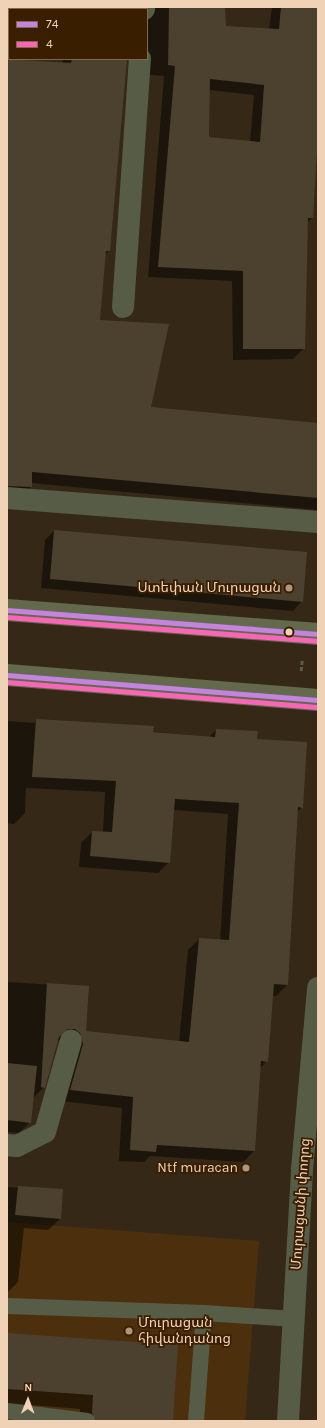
<!DOCTYPE html>
<meta charset="utf-8">
<style>
body{margin:0}
#map{position:relative;width:325px;height:1428px;overflow:hidden;background:#362816;font-family:Karla,"Noto Sans Armenian",sans-serif}
div>[style]{position:absolute}
[style*='--x']{left:calc(var(--x)*1px);top:calc(var(--y)*1px);width:calc(var(--w)*1px);rotate:calc(var(--a)*1deg)}
.built>*{inset:0;background:#4c300e}
.shadow>*{inset:0;background:#0007}
.building>*{inset:0;background:#4c402f}
.path>*{height:2.5px;margin-top:-1.25px;transform-origin:0;background:repeating-linear-gradient(90deg,#5b5947 0 4px,transparent 0 6px)}
.service>*{height:16px;margin:-8px;padding:0 8px;transform-origin:8px;border-radius:8px;background:#575c46}
.minor>*{height:22px;margin:-11px;padding:0 11px;transform-origin:11px;border-radius:11px;background:#575c46}
.primary>*{height:22px;margin:-11px;padding:0 11px;transform-origin:11px;border-radius:11px;background:#636a4b}
.bus-1>*{height:5px;margin:-2.5px;padding:0 2.5px;transform-origin:2.5px;border-radius:2.5px;background:#c483df}
.bus-2>*{height:5px;margin:-2.5px;padding:0 2.5px;transform-origin:2.5px;border-radius:2.5px;background:#fa66b7}
.dots>*{width:11px;height:11px;translate:-50% -50%;box-sizing:border-box;border:2px solid #391f00;border-radius:50%}
span{translate:-50% -50%;white-space:nowrap;text-align:center;line-height:1.15;-webkit-text-stroke:3.5px #391f00;paint-order:stroke}
.poi-label{font-size:14px;color:#f0d2b6}
.right{translate:-100% -50%;text-align:right}
.left{translate:0 -50%;text-align:left}
.street-label{font-size:14px;color:#f0d2b6}
.frame{position:absolute;inset:0;border:8px solid #f0d2b6;pointer-events:none}
.legend{position:absolute;left:8px;top:8px;width:140px;height:52px;box-sizing:border-box;background:#391f00;border:1px solid #826749;margin:0;padding:5px 7px;list-style:none;font-size:12px;color:#f0d2b6}
.legend li{display:flex;align-items:center;gap:8px;height:20px}
.legend b{width:20px;border:1px solid #826749}
.north{position:absolute;left:8px;top:1380px;width:40px;height:40px;-webkit-text-stroke:3px #391f00;paint-order:stroke;rotate:1deg;font-size:11px;font-weight:700;line-height:16px;text-align:center;color:#f0d2b6}
.north::after{content:'';display:block;margin:auto;width:14px;height:18px;background:#f0d2b6;clip-path:polygon(50% 0,100% 100%,50% 72%,0 100%)}
</style>
<div id="map">
<div class="built">
<i style="clip-path:polygon(7px 1222px,259px 1241px,245px 1421px,7px 1421px)"></i>
</div>
<div class="shadow">
<i style="clip-path:polygon(7px 7px,11px 7px,10px 60px,62px 63px,63px 59px,126px 59px,109px 251px,105px 255px,98px 321px,150px 408px,318px 424px,318px 510px,31px 483px,31px 487px,20px 498px,7px 497px)"></i>
<i style="clip-path:polygon(73px 7px,131px 7px,73px 9px)"></i>
<i style="clip-path:polygon(evenodd,140px 7px,224px 7px,225px 27px,269px 29px,272px 7px,318px 7px,318px 139px,316px 141px,312px 218px,307px 223px,304px 348px,293px 359px,233px 360px,232px 281px,148px 277px,164px 76px,142px 74px,147px 59px,147px 9px,140px 7px,209px 90px,254px 95px,250px 142px,208px 137px,209px 90px)"></i>
<i style="clip-path:polygon(54px 531px,302px 601px,293px 611px,41px 588px,45px 540px)"></i>
<i style="clip-path:polygon(36px 720px,209px 737px,216px 730px,256px 740px,302px 807px,296px 813px,287px 985px,276px 996px,272px 996px,267px 1061px,259px 1069px,254px 1151px,243px 1162px,150px 1156px,144px 1162px,119px 1161px,122px 1108px,60px 1101px,63px 1039px,57px 1041px,44px 1087px,33px 1098px,30px 1122px,19px 1133px,7px 1132px,7px 982px,88px 987px,85px 1032px,179px 1042px,188px 950px,199px 939px,220px 941px,228px 814px,173px 810px,169px 862px,158px 873px,79px 867px,81px 843px,92px 832px,103px 832px,105px 792px,26px 788px,25px 813px,14px 824px,7px 823px,7px 721px,34px 723px)"></i>
<i style="clip-path:polygon(7px 1187px,62px 1190px,60px 1219px,48px 1230px,24px 1228px,18px 1282px,7px 1293px)"></i>
<i style="clip-path:polygon(7px 1334px,172px 1421px,80px 1421px,80px 1409px,7px 1403px)"></i>
</div>
<div class="building">
<i style="clip-path:polygon(evenodd,169px 7px,225px 7px,226px 26px,279px 29px,281px 7px,318px 7px,318px 135px,313px 218px,308px 218px,305px 349px,243px 349px,243px 271px,158px 267px,175px 66px,168px 65px,169px 7px,210px 79px,264px 85px,260px 142px,209px 137px,210px 79px)"></i>
<i style="clip-path:polygon(7px 59px,71px 63px,72px 59px,127px 59px,110px 251px,106px 251px,100px 320px,169px 324px,151px 407px,318px 423px,318px 498px,32px 472px,32px 487px,7px 486px)"></i>
<i style="clip-path:polygon(54px 530px,307px 552px,303px 602px,50px 579px)"></i>
<i style="clip-path:polygon(36px 719px,154px 726px,153px 732px,215px 737px,216px 729px,258px 731px,257px 739px,307px 742px,303px 808px,298px 807px,288px 985px,274px 984px,268px 1062px,261px 1061px,255px 1151px,157px 1145px,156px 1152px,130px 1150px,133px 1097px,70px 1090px,83px 1044px,80px 1033px,75px 1029px,68px 1029px,59px 1037px,45px 1088px,41px 1087px,47px 983px,89px 986px,86px 1031px,189px 1042px,199px 938px,229px 940px,239px 803px,175px 799px,170px 863px,90px 856px,92px 831px,112px 832px,116px 781px,32px 777px)"></i>
<i style="clip-path:polygon(7px 1063px,37px 1066px,31px 1123px,7px 1120px)"></i>
<i style="clip-path:polygon(18px 1186px,63px 1189px,61px 1219px,15px 1215px)"></i>
<i style="clip-path:polygon(7px 1333px,178px 1345px,173px 1421px,96px 1421px,92px 1413px,93px 1395px,7px 1389px)"></i>
</div>
<div class="path">
<i style="--x:301;--y:671;--w:11;--a:-85"></i>
</div>
<div class="service">
<i style="--x:7;--y:1306;--w:197;--a:2"></i>
<i style="--x:7;--y:1411;--w:81;--a:7.1"></i>
<i style="--x:196;--y:1421;--w:108;--a:-85.8"></i>
<i style="--x:204;--y:1313;--w:90;--a:3.8"></i>
</div>
<div class="minor">
<i style="--x:144;--y:9;--w:2;--a:-90"></i>
<i style="--x:123;--y:307;--w:249;--a:-86.1"></i>
<i style="--x:7;--y:498;--w:312;--a:4.4"></i>
<i style="--x:7;--y:1145;--w:10;--a:6"></i>
<i style="--x:17;--y:1146;--w:31;--a:-27"></i>
<i style="--x:45;--y:1132;--w:95;--a:-74.1"></i>
<i style="--x:288;--y:1421;--w:252;--a:-86.8"></i>
<i style="--x:302;--y:1169;--w:182;--a:-84.9"></i>
</div>
<div class="primary">
<i style="--x:7;--y:610;--w:312;--a:4.4"></i>
<i style="--x:7;--y:675;--w:312;--a:4.6"></i>
</div>
<div class="bus-1">
<i style="--x:7;--y:610;--w:312;--a:4.4"></i>
<i style="--x:7;--y:675;--w:312;--a:4.6"></i>
</div>
<div class="bus-2">
<i style="--x:7;--y:617;--w:311;--a:4.4"></i>
<i style="--x:7;--y:682;--w:311;--a:4.6"></i>
</div>
<div class="dots">
<i style="left:289px;top:588px;background:#af967e"></i>
<i style="left:289px;top:632px;background:#f0d2b6"></i>
<i style="left:246px;top:1168px;background:#af967e"></i>
<i style="left:129px;top:1331px;background:#af967e"></i>
</div>
<div class="poi-label">
<span class="right" style="left:281px;top:588px">Ստեփան Մուրացան</span>
<span class="right" style="left:238px;top:1168px">Ntf muracan</span>
<span class="left" style="left:138px;top:1331px">Մուրացան<br>հիվանդանոց</span>
</div>
<div class="street-label">
<span style="left:301px;top:1204px;rotate:-86deg">Մուրացանի փողոց</span>
</div>
<div class="frame"></div>
<ul class="legend">
<li><b style="height:5px;background:#c483df"></b>74</li>
<li><b style="height:5px;background:#fa66b7"></b>4</li>
</ul>
<div class="north">N</div>
</div>
